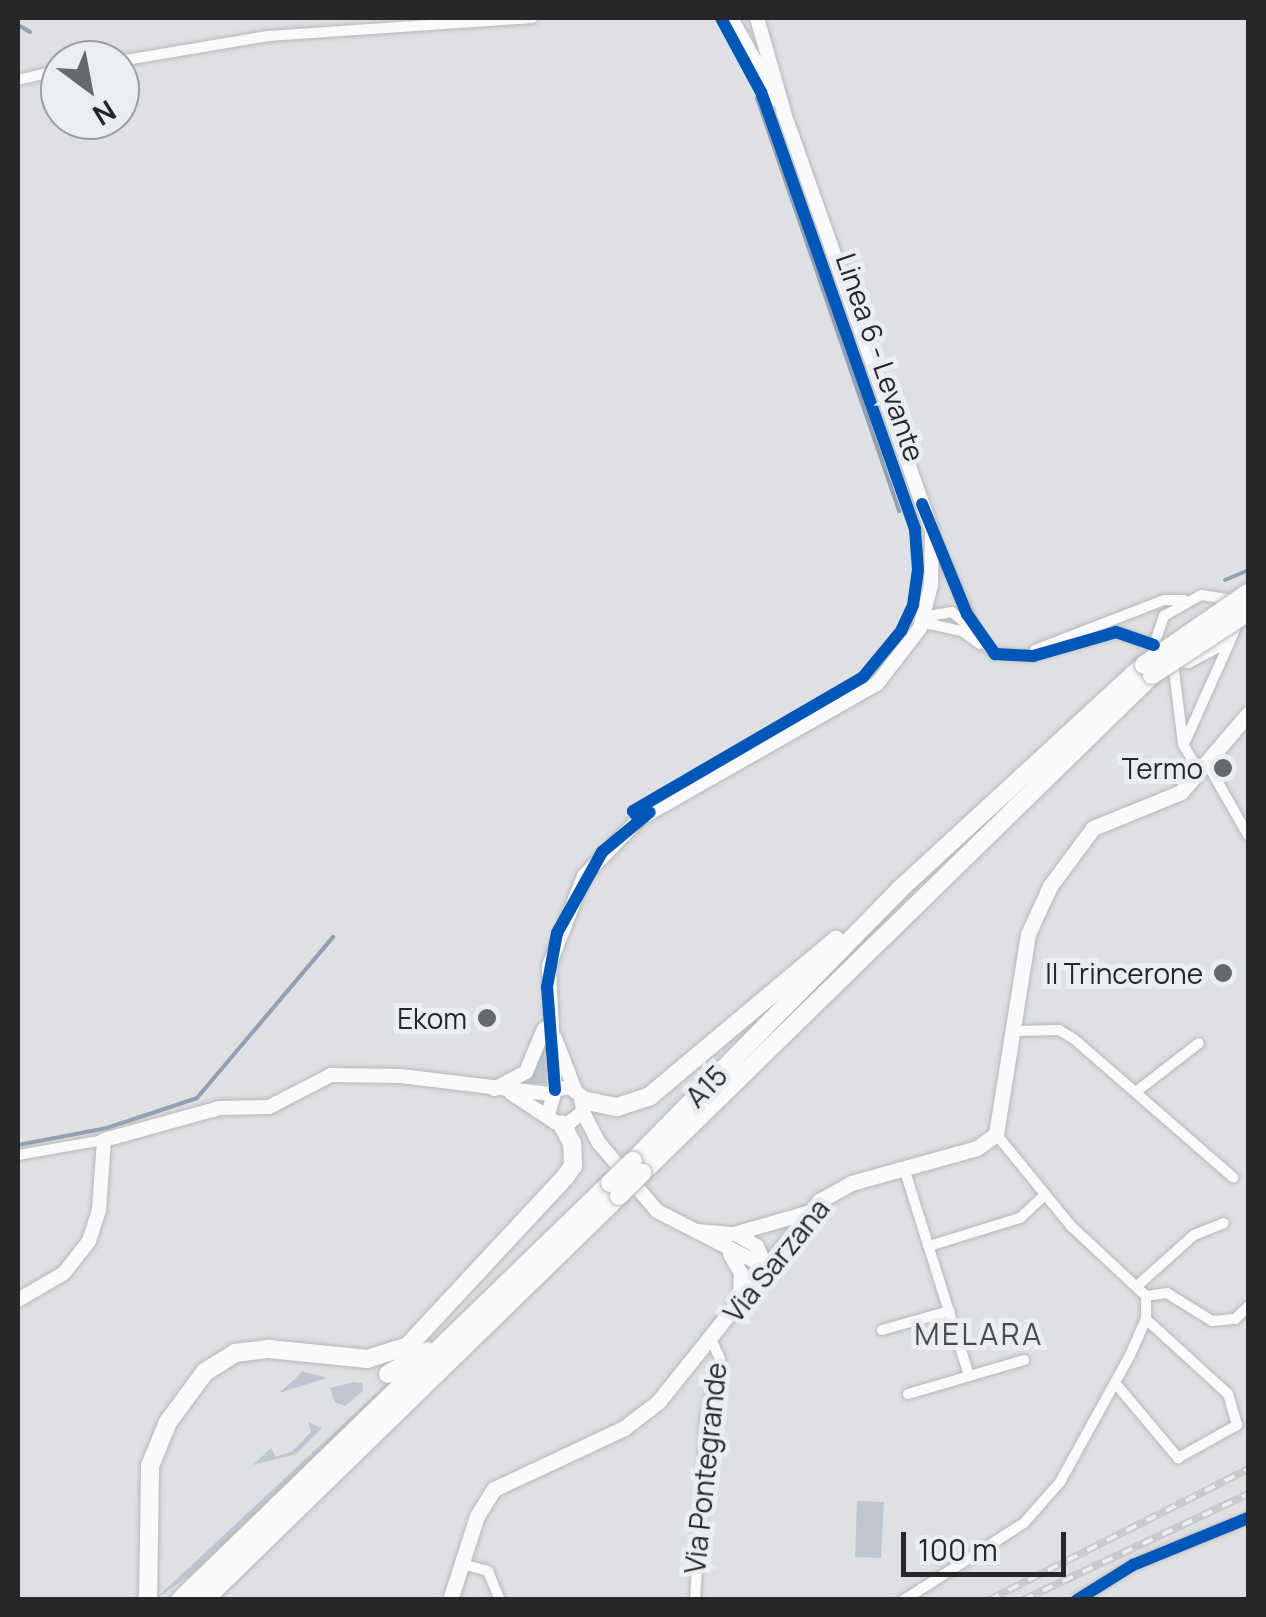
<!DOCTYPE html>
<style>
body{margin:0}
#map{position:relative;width:1266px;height:1617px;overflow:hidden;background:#dee0e3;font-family:Manrope,sans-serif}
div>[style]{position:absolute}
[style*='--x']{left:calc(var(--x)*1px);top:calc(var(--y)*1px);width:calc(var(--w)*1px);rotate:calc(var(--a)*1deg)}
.green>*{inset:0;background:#bec6d1}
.stream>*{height:4px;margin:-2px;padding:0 2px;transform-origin:2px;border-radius:2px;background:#92a0b3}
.roads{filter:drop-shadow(0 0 2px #b7b8ba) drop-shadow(0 0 2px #b7b8ba)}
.street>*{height:10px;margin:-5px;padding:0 5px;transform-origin:5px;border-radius:5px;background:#fafafb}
.secondary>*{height:14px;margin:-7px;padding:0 7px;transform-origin:7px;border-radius:7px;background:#fafafb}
.primary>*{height:15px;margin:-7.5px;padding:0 7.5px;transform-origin:7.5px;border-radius:7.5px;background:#fafafb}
.highway>*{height:18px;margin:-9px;padding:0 9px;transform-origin:9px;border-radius:9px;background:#fafafb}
.rail>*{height:8px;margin-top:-4px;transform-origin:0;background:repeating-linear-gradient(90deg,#eaedf1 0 11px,#c9c9ca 0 22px);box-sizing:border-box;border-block:2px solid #c9c9ca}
.bridges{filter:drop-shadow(0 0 2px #b7b8ba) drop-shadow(0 0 2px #b7b8ba)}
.highway-bridge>*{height:18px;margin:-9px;padding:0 9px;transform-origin:9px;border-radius:9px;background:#fafafb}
.cycleway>*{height:12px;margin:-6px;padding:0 6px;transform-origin:6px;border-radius:6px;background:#0057b8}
.dots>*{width:28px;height:28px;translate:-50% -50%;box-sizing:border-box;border:5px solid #eaedf1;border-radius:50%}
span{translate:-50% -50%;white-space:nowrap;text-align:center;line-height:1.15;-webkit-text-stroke:10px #eaedf1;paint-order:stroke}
.street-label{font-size:28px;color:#262729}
.poi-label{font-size:28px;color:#262729}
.right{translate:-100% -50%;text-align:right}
.neighbourhood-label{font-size:30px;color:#494c4f;letter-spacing:2.5px}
.frame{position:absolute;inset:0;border:20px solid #262729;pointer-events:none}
.north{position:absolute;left:40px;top:40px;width:100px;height:100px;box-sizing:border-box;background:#eaedf1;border:2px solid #9c9ea1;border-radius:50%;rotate:148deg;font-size:28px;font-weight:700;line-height:40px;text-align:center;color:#262729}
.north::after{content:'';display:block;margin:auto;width:35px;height:45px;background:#66686a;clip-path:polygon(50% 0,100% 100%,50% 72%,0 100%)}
.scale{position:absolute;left:901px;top:1532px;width:165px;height:45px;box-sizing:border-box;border:5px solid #262729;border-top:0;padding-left:12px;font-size:30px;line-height:35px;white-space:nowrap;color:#262729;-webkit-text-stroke:8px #eaedf1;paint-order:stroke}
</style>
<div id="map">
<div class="green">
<i style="clip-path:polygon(544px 1050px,545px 1083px,511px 1086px,541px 1052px)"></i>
<i style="clip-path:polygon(302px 1371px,327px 1378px,279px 1393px,296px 1378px)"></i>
<i style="clip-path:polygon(396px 1375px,279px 1496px,198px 1570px,154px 1600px)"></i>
<i style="clip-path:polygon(353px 1382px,362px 1383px,363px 1391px,345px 1406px,335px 1402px,330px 1388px)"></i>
<i style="clip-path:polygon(308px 1422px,322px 1428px,296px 1454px,253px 1465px,271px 1448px,276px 1457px,293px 1451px,311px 1432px)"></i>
<i style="clip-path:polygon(857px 1501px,884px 1502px,881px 1558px,855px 1557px)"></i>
</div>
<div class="stream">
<i style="--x:18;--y:25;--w:14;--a:30"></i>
<i style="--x:757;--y:98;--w:437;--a:71"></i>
<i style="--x:1225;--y:580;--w:25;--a:-23"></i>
<i style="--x:18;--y:1145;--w:91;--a:-10.8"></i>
<i style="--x:107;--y:1128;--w:95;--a:-18.4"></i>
<i style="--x:197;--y:1098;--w:211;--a:-49.8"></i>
</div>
<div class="roads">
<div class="street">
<i style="--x:120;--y:61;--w:150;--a:-9.6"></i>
<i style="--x:268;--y:36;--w:265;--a:-3.9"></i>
<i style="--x:18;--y:80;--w:43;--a:-13.4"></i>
<i style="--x:933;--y:533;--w:111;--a:66.7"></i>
<i style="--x:977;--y:635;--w:26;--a:47"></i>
<i style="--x:995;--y:654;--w:38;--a:3"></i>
<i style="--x:1033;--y:656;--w:86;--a:-16.1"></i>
<i style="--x:1116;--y:632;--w:40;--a:18.9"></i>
<i style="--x:1201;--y:595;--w:24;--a:9"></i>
<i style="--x:1225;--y:599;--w:30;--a:69"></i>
<i style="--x:1236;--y:627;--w:15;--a:113"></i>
<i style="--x:1230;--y:641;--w:47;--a:151.8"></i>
<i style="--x:1189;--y:663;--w:27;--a:-176"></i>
<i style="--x:1162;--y:661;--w:18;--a:-117"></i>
<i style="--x:1154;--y:645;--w:31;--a:-71"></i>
<i style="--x:1164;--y:616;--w:43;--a:-29.6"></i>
<i style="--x:923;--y:617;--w:29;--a:-10"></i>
<i style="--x:952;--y:612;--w:23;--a:40"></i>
<i style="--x:921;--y:622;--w:42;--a:12.4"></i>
<i style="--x:962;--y:631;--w:22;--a:36"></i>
<i style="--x:1035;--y:650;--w:138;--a:-21.2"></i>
<i style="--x:1164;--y:600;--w:20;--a:0"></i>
<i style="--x:1173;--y:662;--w:83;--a:83"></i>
<i style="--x:1183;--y:744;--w:34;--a:60"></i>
<i style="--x:1184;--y:744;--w:113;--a:-65.9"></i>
<i style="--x:1208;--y:765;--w:81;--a:60.3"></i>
<i style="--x:1015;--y:1031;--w:44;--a:-1.3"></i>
<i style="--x:1059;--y:1030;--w:17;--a:31"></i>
<i style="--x:1074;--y:1039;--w:211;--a:41"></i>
<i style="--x:1137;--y:1091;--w:78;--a:-37.7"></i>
<i style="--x:996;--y:1134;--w:119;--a:50.8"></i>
<i style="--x:1071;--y:1226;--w:103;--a:43"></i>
<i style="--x:18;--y:1155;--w:87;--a:-9.9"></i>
<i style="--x:904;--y:1168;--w:218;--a:72.6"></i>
<i style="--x:929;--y:1246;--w:95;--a:-17.1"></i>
<i style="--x:1020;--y:1218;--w:34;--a:-43"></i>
<i style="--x:1137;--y:1286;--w:76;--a:-41.8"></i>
<i style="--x:1194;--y:1235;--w:32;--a:-22"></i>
<i style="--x:882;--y:1330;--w:70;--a:-15.8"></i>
<i style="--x:1116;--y:1384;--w:97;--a:50"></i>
<i style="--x:1178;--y:1458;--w:68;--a:-29.2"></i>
<i style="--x:1237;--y:1425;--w:32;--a:-106"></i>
<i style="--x:1228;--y:1394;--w:111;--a:-137.6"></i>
<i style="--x:908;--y:1394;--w:121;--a:-16.3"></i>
<i style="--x:462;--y:1564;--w:27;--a:15"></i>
<i style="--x:488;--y:1571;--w:31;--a:68"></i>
<i style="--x:695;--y:1600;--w:186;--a:-86.6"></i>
<i style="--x:706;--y:1414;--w:57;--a:-75.7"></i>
<i style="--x:720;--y:1359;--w:22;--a:-114"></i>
<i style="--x:904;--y:1600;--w:143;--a:-32.7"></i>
<i style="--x:1024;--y:1523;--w:55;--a:-48.7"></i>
<i style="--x:1060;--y:1482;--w:145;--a:-61.1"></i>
<i style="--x:1130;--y:1355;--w:39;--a:-66"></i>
<i style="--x:1146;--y:1319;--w:23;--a:-90"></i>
<i style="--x:1146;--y:1296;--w:21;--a:-8"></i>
<i style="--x:1167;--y:1293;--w:53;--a:31.9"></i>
<i style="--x:1212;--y:1321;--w:23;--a:-5"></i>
<i style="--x:1235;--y:1319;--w:18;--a:-43"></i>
<i style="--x:1077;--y:1600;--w:66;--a:-32"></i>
<i style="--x:1133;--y:1565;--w:124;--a:-22.2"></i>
</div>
<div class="secondary">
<i style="--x:731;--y:18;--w:94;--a:60.7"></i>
<i style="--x:555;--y:1038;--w:56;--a:69"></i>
<i style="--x:494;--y:1089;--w:36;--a:-28"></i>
<i style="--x:526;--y:1072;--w:47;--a:-67.3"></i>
<i style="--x:555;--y:1090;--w:124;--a:-92.8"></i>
<i style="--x:549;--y:966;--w:97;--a:-68.7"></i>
<i style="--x:584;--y:876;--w:79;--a:-46"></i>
<i style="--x:639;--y:819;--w:274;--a:-29.6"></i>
<i style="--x:877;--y:684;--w:71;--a:-52.5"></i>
<i style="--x:920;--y:628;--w:44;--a:-75.7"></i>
<i style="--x:931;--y:585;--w:54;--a:-88.9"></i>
<i style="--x:932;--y:531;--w:444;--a:-109.5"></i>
<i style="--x:784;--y:112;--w:98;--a:-106"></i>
<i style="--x:511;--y:1093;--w:53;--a:33.4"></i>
<i style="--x:555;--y:1122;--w:11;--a:15"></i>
<i style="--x:566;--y:1125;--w:21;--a:-37"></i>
<i style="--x:583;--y:1112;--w:16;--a:-97"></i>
<i style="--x:581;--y:1096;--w:14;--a:-141"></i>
<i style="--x:570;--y:1087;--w:15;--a:169"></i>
<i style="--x:555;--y:1090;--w:26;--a:106"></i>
<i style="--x:583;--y:1112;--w:35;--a:63"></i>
<i style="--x:599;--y:1143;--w:89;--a:49.5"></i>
<i style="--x:657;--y:1211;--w:123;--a:27.2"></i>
<i style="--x:697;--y:1231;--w:37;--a:5"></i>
<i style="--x:734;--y:1234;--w:76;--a:-16"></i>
<i style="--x:735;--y:1234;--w:25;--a:29"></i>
<i style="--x:757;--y:1246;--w:23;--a:67"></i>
<i style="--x:730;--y:1254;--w:22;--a:60"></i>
<i style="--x:741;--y:1273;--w:29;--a:92"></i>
<i style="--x:18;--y:1300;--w:53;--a:-30.4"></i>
<i style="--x:64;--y:1273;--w:41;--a:-52"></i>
<i style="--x:89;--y:1241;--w:33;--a:-72"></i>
<i style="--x:99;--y:1210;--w:70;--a:-85.9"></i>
<i style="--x:104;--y:1140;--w:119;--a:-15.5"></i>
<i style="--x:219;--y:1108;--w:50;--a:-1.1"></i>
<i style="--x:269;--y:1107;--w:70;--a:-27.3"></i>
<i style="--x:331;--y:1075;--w:70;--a:0.8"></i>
<i style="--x:401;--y:1076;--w:150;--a:6.9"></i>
</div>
<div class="primary">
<i style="--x:450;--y:1600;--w:88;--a:-72.2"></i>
<i style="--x:477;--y:1516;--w:32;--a:-58"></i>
<i style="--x:494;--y:1489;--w:144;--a:-25.1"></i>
<i style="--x:624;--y:1428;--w:43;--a:-37.4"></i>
<i style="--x:658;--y:1402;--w:258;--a:-51.3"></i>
<i style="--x:819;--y:1201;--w:37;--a:-29"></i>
<i style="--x:851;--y:1183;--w:131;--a:-15.5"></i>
<i style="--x:977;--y:1148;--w:24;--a:-36"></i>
<i style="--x:996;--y:1134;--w:203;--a:-80.9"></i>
<i style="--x:1028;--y:934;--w:53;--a:-65.4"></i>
<i style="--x:1050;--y:886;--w:72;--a:-53.4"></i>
<i style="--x:1093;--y:828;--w:95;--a:-22.2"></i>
<i style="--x:1181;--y:792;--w:103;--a:-49.3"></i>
</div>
<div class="highway">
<i style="--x:583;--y:1100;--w:35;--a:12"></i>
<i style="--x:617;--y:1107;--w:35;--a:-18"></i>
<i style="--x:650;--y:1096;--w:243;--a:-40"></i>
<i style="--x:633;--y:1161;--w:380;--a:-45.5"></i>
<i style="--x:899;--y:890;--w:333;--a:-42.6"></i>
<i style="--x:642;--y:1173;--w:713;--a:-44.32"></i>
<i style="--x:388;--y:1374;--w:46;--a:-29.9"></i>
<i style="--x:148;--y:1600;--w:134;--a:-89.1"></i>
<i style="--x:150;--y:1466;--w:48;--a:-67.8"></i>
<i style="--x:168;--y:1422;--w:62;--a:-53.5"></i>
<i style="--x:205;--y:1372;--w:36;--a:-32"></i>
<i style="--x:235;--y:1353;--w:34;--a:-7"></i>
<i style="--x:269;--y:1349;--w:99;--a:5.8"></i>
<i style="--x:367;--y:1359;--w:43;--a:-17.6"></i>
<i style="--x:408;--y:1346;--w:231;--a:-47.1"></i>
<i style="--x:565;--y:1177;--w:14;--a:-54"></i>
<i style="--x:573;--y:1166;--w:23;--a:-92"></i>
<i style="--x:572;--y:1143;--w:21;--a:-118"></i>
<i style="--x:180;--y:1600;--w:599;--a:-44.12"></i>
<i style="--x:204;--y:1600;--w:579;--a:-44.23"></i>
</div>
</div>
<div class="rail">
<i style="--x:989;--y:1600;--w:290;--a:-26.8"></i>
<i style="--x:1023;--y:1600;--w:249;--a:-25.2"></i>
</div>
<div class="bridges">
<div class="highway-bridge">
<i style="--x:1144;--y:665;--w:126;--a:-34.7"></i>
<i style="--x:1152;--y:675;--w:115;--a:-33.3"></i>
<i style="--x:610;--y:1183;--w:32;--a:-44"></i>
<i style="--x:619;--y:1196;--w:33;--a:-45"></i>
</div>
</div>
<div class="cycleway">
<i style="--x:922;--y:504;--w:119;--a:67.8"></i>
<i style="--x:967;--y:614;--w:49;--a:55"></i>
<i style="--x:995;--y:654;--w:38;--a:3"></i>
<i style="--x:1033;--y:656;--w:86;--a:-16.1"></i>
<i style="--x:1116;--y:632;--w:40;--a:18.9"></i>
<i style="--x:639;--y:819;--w:10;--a:-127"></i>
<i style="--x:633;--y:811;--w:266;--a:-30.2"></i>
<i style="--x:863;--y:677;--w:60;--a:-50.4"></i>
<i style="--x:901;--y:631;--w:29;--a:-65"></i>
<i style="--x:913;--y:605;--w:35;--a:-82"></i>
<i style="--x:918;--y:570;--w:41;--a:-94.2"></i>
<i style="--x:915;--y:529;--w:463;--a:-109.4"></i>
<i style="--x:761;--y:92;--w:84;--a:-118.4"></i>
<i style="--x:555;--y:1090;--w:103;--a:-94.4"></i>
<i style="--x:547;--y:987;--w:55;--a:-79.5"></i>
<i style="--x:557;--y:933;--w:93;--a:-60.9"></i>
<i style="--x:602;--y:852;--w:62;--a:-39.8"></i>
<i style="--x:1077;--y:1600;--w:66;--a:-32"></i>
<i style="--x:1133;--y:1565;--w:124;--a:-22.2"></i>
</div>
<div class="dots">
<i style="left:1223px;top:768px;background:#66686a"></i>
<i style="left:1223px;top:973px;background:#66686a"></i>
<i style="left:487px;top:1018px;background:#66686a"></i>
</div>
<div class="street-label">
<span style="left:881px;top:357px;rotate:71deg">Linea 6 - Levante</span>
<span style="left:706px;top:1086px;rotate:-45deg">A15</span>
<span style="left:776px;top:1260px;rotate:-51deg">Via Sarzana</span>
<span style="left:705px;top:1468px;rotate:-84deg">Via Pontegrande</span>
</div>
<div class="poi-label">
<span class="right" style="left:1203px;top:768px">Termo</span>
<span class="right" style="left:1203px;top:973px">Il Trincerone</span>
<span class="right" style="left:467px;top:1018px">Ekom</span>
</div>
<div class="neighbourhood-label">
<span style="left:979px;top:1334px">MELARA</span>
</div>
<div class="frame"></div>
<div class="north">N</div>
<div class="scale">100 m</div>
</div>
